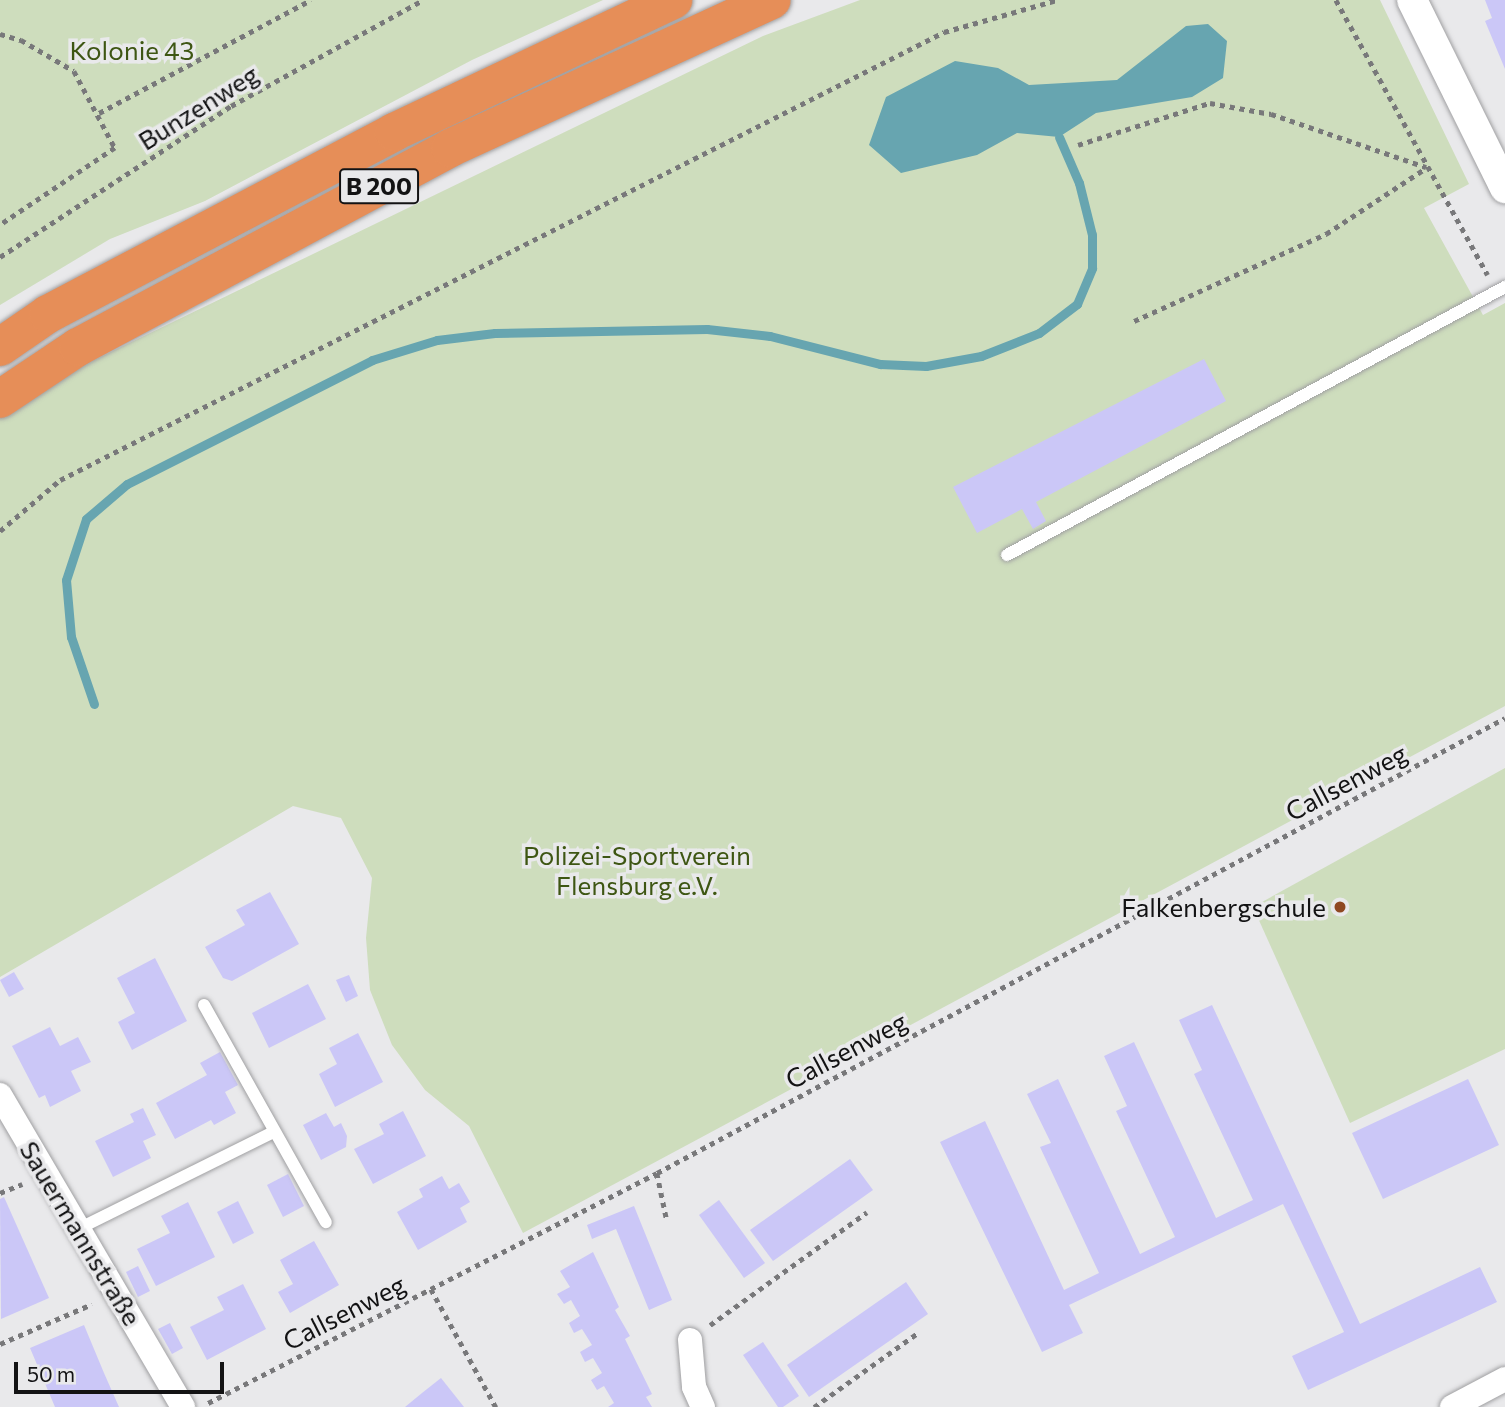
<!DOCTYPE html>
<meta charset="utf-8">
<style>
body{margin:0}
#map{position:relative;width:1505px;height:1407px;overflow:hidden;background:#e9e9eb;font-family:Commissioner,sans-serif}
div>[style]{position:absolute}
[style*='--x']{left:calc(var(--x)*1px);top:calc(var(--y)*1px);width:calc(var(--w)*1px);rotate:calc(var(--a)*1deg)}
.green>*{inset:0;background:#ceddbd}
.water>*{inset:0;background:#67a5b0}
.stream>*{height:9px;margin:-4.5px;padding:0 4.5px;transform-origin:4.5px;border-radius:4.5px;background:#67a5b0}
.building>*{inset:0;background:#cbc7f7}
.path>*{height:4.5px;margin-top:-2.25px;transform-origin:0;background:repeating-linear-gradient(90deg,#78787a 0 5px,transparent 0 10px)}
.roads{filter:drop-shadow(0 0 2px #a0a0a2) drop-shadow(0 0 2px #a0a0a2)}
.service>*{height:12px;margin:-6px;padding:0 6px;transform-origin:6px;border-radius:6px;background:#fff}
.minor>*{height:24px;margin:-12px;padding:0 12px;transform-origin:12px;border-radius:12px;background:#fff}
.tertiary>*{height:30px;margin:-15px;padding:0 15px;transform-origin:15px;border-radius:15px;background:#fff}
.trunk>*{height:38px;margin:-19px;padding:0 19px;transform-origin:19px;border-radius:19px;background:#e68e58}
.dots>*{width:19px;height:19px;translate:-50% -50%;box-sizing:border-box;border:4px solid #e9e9eb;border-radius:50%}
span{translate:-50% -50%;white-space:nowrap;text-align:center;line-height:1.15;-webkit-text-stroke:7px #e9e9eb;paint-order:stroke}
.shield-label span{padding:2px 5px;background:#e9e9eb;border:2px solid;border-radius:5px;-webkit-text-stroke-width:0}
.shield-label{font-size:24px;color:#131314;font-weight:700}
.park-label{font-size:26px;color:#3e5613}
.street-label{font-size:26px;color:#131314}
.poi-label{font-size:26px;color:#131314}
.right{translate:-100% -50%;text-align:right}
.scale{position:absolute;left:14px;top:1362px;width:210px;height:32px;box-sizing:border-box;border:4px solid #131314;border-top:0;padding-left:9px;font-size:21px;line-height:24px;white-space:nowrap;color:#131314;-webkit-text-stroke:5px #e9e9eb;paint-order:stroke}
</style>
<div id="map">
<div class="green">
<i style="clip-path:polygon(0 0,603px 0,472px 60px,205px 201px,110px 239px,0 305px)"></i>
<i style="clip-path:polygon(860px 0,1380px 0,1469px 184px,1424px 208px,1483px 315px,1505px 303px,1505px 706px,523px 1233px,469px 1126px,425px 1090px,392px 1045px,370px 990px,366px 938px,372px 878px,341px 818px,293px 806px,0 977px,0 417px,53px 380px,763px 36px)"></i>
<i style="clip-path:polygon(1505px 768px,1505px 1049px,1350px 1123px,1253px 907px)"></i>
</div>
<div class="water">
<i style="clip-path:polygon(1208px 24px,1227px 41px,1223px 78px,1192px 97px,1096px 113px,1059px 137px,1017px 133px,977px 155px,901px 173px,869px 145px,886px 97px,955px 61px,998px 68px,1029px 85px,1117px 80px,1186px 26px)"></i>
</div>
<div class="stream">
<i style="--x:94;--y:704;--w:71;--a:-108.9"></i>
<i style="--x:71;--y:637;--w:57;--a:-95"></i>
<i style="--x:66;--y:580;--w:64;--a:-71.8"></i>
<i style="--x:86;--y:519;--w:54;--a:-40.5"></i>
<i style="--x:127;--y:484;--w:275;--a:-26.8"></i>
<i style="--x:372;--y:360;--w:68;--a:-17.1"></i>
<i style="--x:437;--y:340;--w:58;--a:-6.9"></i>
<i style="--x:495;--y:333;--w:212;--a:-1.1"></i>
<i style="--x:707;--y:329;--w:63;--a:6.3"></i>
<i style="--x:770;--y:336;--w:114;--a:14.3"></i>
<i style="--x:880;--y:364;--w:46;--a:2.5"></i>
<i style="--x:926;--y:366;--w:56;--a:-10.3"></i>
<i style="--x:981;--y:356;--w:62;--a:-21.6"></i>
<i style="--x:1039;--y:333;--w:48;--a:-37.3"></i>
<i style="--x:1077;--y:304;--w:39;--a:-67"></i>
<i style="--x:1092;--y:268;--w:33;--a:-90"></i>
<i style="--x:1092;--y:235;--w:54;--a:-104"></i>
<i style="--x:1079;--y:183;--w:50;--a:-113.5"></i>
</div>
<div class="building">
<i style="clip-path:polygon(1485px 0,1505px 0,1505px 69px,1485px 21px,1492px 18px)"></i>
<i style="clip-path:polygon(1204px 359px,1226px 401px,1036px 502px,1046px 521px,1033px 529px,1022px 509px,977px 533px,953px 487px)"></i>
<i style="clip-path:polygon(270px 892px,299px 944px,232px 981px,223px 978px,205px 947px,245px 925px,236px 910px)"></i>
<i style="clip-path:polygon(155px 958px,187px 1021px,132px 1050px,118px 1022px,135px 1013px,117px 978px)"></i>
<i style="clip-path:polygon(14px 972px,24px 989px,9px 997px,0 980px)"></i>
<i style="clip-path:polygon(349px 975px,358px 996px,346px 1002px,336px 980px)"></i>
<i style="clip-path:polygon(308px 984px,326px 1019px,269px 1048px,252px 1013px)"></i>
<i style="clip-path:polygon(1212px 1005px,1360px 1324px,1480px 1267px,1497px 1302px,1308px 1390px,1292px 1356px,1344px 1332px,1283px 1204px,1069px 1305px,1083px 1333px,1042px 1352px,940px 1142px,985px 1121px,1064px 1290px,1099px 1273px,1040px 1147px,1051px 1143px,1027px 1094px,1058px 1079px,1140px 1254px,1175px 1237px,1116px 1111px,1127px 1106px,1104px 1056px,1134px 1042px,1216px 1218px,1253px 1200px,1194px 1074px,1202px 1070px,1179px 1020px)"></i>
<i style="clip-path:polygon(50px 1027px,60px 1046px,78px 1037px,91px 1062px,71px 1071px,81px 1091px,50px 1107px,45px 1095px,39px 1098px,12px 1046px)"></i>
<i style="clip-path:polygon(358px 1033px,383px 1082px,335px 1107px,319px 1074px,337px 1064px,329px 1048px)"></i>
<i style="clip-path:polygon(220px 1052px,238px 1085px,225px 1092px,236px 1113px,214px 1125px,211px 1120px,175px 1139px,156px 1103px,207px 1075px,200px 1063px)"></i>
<i style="clip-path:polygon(1468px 1079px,1499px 1145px,1383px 1199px,1352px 1133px)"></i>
<i style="clip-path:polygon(143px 1108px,156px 1135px,143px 1141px,151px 1158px,113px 1177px,95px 1141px,134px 1122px,130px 1114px)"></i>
<i style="clip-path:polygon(403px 1111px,426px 1156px,373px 1184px,354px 1149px,384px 1134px,379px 1124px)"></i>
<i style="clip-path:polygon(326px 1113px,334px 1127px,341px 1123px,347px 1136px,346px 1147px,321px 1160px,303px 1125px)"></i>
<i style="clip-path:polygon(850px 1159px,873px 1190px,773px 1261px,750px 1230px)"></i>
<i style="clip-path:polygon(288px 1174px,304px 1206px,283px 1217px,267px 1185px)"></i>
<i style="clip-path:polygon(442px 1176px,449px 1189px,459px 1183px,470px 1202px,460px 1208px,467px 1222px,418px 1250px,397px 1212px,423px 1197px,419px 1189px)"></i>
<i style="clip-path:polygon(4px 1197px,49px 1298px,1px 1319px,0 1199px)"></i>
<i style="clip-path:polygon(719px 1200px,765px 1263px,744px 1278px,699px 1215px)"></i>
<i style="clip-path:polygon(238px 1201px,254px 1233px,233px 1244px,217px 1212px)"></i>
<i style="clip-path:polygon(188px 1202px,215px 1257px,156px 1286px,137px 1249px,170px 1233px,161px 1216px)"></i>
<i style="clip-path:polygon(634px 1206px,672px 1300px,649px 1310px,616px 1229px,592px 1239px,587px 1225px)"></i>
<i style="clip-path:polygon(314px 1241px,339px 1285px,290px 1313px,278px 1292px,293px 1284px,280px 1260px)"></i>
<i style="clip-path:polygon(593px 1252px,619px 1307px,615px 1310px,630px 1336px,625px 1339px,652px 1394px,646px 1397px,652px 1407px,608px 1407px,614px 1403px,604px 1386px,597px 1390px,591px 1380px,602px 1373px,593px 1358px,585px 1362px,580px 1352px,592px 1345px,582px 1329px,574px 1333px,569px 1323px,580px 1316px,571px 1300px,564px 1304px,557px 1294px,570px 1287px,560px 1271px)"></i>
<i style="clip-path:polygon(138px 1266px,150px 1291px,138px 1297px,126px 1272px)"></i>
<i style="clip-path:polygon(906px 1282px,928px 1314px,809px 1397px,787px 1365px)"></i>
<i style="clip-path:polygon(243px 1284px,266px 1329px,207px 1360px,190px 1327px,224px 1310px,217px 1297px)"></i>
<i style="clip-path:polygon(170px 1323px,183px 1348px,172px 1354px,158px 1329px)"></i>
<i style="clip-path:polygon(84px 1325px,104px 1373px,119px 1407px,55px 1407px,30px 1348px)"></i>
<i style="clip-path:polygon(763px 1342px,799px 1396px,783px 1407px,778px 1407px,743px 1355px)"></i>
<i style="clip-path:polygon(441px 1378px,464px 1407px,405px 1407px,422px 1393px)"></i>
</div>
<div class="path">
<i style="--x:1336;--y:0;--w:314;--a:61.1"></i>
<i style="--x:0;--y:34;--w:22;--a:16"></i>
<i style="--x:21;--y:40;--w:61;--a:30.3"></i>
<i style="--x:74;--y:71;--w:87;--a:62"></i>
<i style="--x:115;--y:148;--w:138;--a:146.2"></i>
<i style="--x:99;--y:113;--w:240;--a:-28.1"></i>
<i style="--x:1078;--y:145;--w:139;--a:-17.7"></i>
<i style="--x:1210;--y:103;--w:62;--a:10.2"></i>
<i style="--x:1271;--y:114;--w:164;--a:18.9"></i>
<i style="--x:0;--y:257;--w:276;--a:-33.2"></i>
<i style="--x:231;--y:106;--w:219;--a:-28.9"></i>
<i style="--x:1134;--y:321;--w:211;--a:-24.4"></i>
<i style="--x:1326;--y:234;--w:120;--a:-33.4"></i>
<i style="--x:0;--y:531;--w:79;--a:-40.4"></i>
<i style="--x:60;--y:480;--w:991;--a:-26.88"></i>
<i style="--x:944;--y:32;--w:117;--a:-15.8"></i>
<i style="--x:657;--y:1173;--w:49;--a:78.2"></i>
<i style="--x:0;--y:1193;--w:24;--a:-22"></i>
<i style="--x:431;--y:1289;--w:135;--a:61.2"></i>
<i style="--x:710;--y:1325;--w:193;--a:-35.7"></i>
<i style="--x:0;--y:1344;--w:100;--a:-23.5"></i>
<i style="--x:208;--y:1403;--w:504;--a:-27.12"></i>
<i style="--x:657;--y:1173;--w:962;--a:-28.22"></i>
<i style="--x:814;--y:1407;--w:129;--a:-35.5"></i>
</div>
<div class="roads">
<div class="service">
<i style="--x:1007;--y:555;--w:566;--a:-28.29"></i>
<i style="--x:204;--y:1005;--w:249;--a:60.7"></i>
<i style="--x:78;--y:1229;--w:218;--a:-26.4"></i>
</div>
<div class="minor">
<i style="--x:0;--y:1095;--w:362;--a:59.6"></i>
<i style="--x:690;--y:1340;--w:47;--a:85.1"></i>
<i style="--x:694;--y:1387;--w:22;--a:66"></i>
<i style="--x:1452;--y:1407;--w:60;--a:-27.8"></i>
</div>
<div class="tertiary">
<i style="--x:1412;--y:0;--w:210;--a:63.7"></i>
</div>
<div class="trunk">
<i style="--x:0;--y:347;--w:58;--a:-34.5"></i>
<i style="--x:48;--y:314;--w:391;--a:-27.7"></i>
<i style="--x:394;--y:132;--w:309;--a:-25.3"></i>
<i style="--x:0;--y:399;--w:94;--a:-33.7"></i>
<i style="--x:78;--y:347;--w:422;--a:-28.1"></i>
<i style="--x:450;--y:148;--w:354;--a:-24.7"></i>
</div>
</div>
<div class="dots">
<i style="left:1340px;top:907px;background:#8f4822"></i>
</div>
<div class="shield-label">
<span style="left:379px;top:186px">B 200</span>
</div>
<div class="park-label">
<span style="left:132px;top:50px">Kolonie 43</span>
<span style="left:637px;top:870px">Polizei-Sportverein<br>Flensburg e.V.</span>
</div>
<div class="street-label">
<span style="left:198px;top:107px;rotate:-32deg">Bunzenweg</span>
<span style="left:1346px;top:782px;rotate:-28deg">Callsenweg</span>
<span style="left:846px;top:1050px;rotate:-28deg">Callsenweg</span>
<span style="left:81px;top:1233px;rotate:59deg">Sauermannstraße</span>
<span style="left:344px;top:1312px;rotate:-27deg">Callsenweg</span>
</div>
<div class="poi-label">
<span class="right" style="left:1326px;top:907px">Falkenbergschule</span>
</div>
<div class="scale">50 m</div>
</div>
